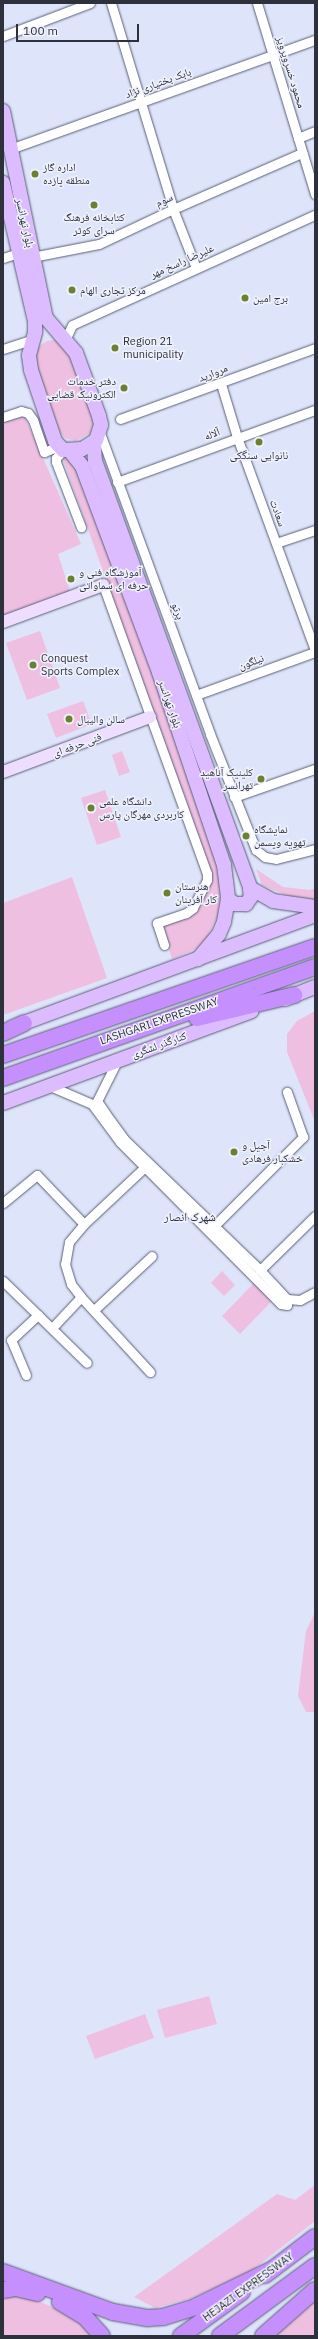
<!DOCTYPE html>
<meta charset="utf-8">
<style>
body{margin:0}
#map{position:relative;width:318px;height:2339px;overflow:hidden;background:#dee4fa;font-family:"IBM Plex Sans","Noto Naskh Arabic",sans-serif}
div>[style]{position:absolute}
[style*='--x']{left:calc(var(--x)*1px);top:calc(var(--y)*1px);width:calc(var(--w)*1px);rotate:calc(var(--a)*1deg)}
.green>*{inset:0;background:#efbfe2}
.roads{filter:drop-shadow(0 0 1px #595e76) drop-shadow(0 0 1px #595e76)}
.street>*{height:9px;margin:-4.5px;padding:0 4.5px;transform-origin:4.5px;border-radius:4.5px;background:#fff}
.secondary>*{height:12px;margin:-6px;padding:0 6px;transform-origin:6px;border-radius:6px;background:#eeddfe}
.primary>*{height:14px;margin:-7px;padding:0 7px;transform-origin:7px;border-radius:7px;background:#dcbcfe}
.highway>*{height:16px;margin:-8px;padding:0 8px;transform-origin:8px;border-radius:8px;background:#c58ffd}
.dots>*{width:11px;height:11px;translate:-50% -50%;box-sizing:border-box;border:2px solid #eff2fd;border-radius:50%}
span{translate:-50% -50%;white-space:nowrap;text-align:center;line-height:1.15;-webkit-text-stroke:3px #eff2fd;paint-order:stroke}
.street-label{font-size:11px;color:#2e303b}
.poi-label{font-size:11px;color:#2e303b}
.left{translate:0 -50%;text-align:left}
.right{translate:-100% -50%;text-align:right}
.neighbourhood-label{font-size:12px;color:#2e303b}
.frame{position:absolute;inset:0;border:4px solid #2e303b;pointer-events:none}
.scale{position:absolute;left:16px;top:24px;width:123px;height:18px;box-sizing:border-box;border:2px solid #2e303b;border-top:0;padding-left:5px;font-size:12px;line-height:14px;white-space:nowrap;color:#2e303b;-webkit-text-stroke:3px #eff2fd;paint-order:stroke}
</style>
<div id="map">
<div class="green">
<i style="clip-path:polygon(54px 340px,67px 346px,94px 421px,90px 433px,76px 441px,65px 438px,60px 432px,35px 364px,35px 353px,38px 347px,47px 341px)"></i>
<i style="clip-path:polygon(24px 415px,81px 544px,58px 554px,70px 591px,3px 616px,3px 421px)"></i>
<i style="clip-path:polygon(62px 457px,69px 457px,78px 465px,225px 874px,218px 916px,203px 946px,172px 959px,161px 923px,188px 914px,209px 866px)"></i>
<i style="clip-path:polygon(40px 631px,60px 688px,27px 700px,6px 643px)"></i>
<i style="clip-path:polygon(83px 701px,92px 724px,56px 738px,47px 714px)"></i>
<i style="clip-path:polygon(122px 751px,130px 772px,119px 776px,112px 755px)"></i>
<i style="clip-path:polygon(105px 790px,121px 837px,97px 845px,81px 798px)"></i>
<i style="clip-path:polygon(256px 869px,283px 887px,310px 890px,315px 888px,315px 899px,300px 901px,262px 885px)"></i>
<i style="clip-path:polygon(72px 877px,107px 978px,3px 1015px,3px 903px)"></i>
<i style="clip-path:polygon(315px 1011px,315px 1122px,287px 1052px,287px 1034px,297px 1021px)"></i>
<i style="clip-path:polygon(222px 1271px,235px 1285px,224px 1296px,211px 1283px)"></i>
<i style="clip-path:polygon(254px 1283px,272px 1301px,240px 1334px,222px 1316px)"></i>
<i style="clip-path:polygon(315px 1612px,315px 1712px,306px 1712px,298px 1696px,306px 1631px)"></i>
<i style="clip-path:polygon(209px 1996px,217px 2024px,165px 2038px,157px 2010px)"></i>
<i style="clip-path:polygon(145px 2014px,154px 2038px,95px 2059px,86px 2036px)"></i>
<i style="clip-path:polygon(315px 2185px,315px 2221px,250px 2272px,189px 2299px,155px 2308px,134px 2297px,277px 2194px,295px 2200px)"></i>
<i style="clip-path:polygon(22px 2294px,80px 2319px,97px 2336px,3px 2336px,3px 2296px)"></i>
<i style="clip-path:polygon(315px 2301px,315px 2336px,274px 2336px)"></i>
</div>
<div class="roads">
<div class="street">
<i style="--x:111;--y:3;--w:215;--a:73.2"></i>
<i style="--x:173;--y:209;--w:63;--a:68.7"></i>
<i style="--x:257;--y:3;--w:200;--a:73.1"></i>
<i style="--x:3;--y:36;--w:93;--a:-20.8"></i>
<i style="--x:298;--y:138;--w:18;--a:-22"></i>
<i style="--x:10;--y:149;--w:324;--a:-19.7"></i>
<i style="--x:32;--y:257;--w:68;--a:-11"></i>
<i style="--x:99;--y:244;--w:82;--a:-25.3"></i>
<i style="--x:173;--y:209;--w:141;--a:-23.5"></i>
<i style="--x:3;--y:258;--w:16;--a:-18"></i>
<i style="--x:66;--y:338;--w:14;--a:-65"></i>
<i style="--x:72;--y:325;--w:267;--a:-24.4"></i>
<i style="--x:3;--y:349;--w:32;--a:-18"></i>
<i style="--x:221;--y:384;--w:55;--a:73.2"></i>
<i style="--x:237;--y:437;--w:227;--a:69.9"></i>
<i style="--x:3;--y:417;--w:19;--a:-18"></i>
<i style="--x:21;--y:411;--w:7;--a:16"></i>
<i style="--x:28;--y:413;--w:9;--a:54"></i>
<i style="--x:33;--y:420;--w:34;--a:71"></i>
<i style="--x:44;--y:452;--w:16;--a:-22"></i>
<i style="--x:120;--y:419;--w:208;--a:-20"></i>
<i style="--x:100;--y:433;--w:320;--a:69.9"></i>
<i style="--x:210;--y:734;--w:125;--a:68.4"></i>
<i style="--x:256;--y:850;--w:11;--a:38"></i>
<i style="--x:265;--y:857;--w:11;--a:10"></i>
<i style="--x:276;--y:859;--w:40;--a:-14.4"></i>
<i style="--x:63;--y:450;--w:11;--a:131"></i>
<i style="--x:56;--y:458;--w:4;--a:90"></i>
<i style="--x:56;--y:462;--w:70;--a:69"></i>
<i style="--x:117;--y:482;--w:211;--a:-20"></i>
<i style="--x:276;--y:543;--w:41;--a:-18.4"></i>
<i style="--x:103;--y:585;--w:307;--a:70.2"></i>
<i style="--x:207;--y:874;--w:6;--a:90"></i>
<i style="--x:207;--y:880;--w:31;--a:117"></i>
<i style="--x:193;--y:908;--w:9;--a:144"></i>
<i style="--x:186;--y:913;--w:31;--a:161"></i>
<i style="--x:157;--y:923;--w:23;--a:72"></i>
<i style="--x:196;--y:695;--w:127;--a:-19.9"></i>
<i style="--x:234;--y:797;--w:86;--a:-19.1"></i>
<i style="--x:50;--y:1086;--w:46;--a:23.2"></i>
<i style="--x:92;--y:1104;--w:47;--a:53.6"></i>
<i style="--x:120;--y:1142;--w:228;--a:45.2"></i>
<i style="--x:281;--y:1304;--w:6;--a:9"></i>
<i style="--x:287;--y:1305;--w:6;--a:-90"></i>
<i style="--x:287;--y:1299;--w:40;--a:-133"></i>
<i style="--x:260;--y:1270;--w:189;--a:-136.1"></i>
<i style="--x:124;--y:1139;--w:24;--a:-126"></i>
<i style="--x:110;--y:1120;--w:23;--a:-124"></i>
<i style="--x:97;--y:1101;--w:45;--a:-63.4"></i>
<i style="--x:148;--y:1164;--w:88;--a:136.8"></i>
<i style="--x:84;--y:1224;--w:23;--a:130"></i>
<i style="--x:69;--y:1242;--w:22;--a:100"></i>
<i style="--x:65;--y:1264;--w:21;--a:73"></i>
<i style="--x:71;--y:1284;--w:16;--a:52"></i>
<i style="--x:81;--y:1297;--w:102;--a:47.4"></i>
<i style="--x:3;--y:1203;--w:44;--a:-39.5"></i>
<i style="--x:37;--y:1175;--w:68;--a:46.2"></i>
<i style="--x:210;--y:1230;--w:132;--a:-45"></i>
<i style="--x:303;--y:1137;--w:48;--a:-109.6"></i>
<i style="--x:260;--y:1270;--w:77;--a:-44.5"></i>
<i style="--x:3;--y:1281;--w:117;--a:44.3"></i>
<i style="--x:287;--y:1299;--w:13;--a:4"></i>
<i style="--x:300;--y:1300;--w:17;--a:-28"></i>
<i style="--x:94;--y:1310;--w:79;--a:-43"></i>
<i style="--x:52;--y:1328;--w:42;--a:-46.9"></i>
<i style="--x:26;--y:1375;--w:38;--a:-113"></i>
<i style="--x:11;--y:1340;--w:37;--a:-43"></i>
</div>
<div class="secondary">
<i style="--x:3;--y:622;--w:107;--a:-20.3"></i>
<i style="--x:3;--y:772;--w:157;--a:-20.5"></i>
</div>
<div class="primary">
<i style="--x:3;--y:111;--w:211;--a:78.3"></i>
<i style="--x:46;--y:318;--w:46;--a:49.4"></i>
<i style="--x:76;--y:353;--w:67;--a:69.9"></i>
<i style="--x:99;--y:416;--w:9;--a:77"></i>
<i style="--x:101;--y:425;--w:16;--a:108"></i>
<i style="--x:96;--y:440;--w:17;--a:147"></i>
<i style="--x:82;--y:449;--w:19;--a:177"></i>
<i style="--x:63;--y:450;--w:12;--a:-132"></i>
<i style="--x:55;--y:441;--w:75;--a:-108.7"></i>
<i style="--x:31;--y:370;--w:15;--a:-98"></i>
<i style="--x:29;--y:355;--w:24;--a:-75"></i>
<i style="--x:35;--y:332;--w:11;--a:-90"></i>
<i style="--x:35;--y:321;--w:142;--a:-103.1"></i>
<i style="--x:94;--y:444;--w:17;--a:87"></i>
<i style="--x:95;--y:461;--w:454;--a:70"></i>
<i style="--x:250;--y:888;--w:9;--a:84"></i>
<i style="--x:251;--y:897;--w:9;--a:126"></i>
<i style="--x:246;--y:904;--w:11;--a:180"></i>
<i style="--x:235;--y:904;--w:9;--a:-144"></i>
<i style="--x:70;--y:451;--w:19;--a:51"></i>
<i style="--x:82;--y:466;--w:220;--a:69.5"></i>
<i style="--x:159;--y:672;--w:204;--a:71.4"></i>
<i style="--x:224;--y:865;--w:34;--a:83"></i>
<i style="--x:228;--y:899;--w:23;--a:100"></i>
<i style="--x:224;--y:922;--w:13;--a:113"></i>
<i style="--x:219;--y:934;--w:33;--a:130"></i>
<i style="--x:250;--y:888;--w:26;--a:29"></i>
<i style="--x:273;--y:901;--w:42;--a:8.1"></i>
<i style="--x:285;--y:999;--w:32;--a:-22"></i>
<i style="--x:13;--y:1027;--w:322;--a:-20.3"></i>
<i style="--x:3;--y:1103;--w:265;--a:-20.3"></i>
</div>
<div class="highway">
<i style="--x:197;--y:1018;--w:100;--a:-13.3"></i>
<i style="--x:3;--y:1033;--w:23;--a:-25"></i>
<i style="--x:3;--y:1055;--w:330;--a:-19.1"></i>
<i style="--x:3;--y:1078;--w:331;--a:-19.6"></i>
<i style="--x:3;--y:2272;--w:117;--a:20"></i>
<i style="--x:113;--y:2312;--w:36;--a:10"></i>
<i style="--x:148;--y:2318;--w:15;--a:-4"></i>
<i style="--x:163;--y:2317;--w:34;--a:-17"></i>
<i style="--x:195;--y:2307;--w:87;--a:-26"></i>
<i style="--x:265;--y:2275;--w:63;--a:-37.2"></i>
<i style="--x:3;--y:2290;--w:13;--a:-9"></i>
<i style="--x:16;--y:2288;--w:22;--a:13"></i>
<i style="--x:60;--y:2302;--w:29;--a:31"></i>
<i style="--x:85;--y:2317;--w:25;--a:48"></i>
<i style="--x:181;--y:2336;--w:75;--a:-35.8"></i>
<i style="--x:220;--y:2336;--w:118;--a:-36.4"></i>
<i style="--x:263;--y:2336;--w:69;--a:-41.5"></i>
</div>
</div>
<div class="dots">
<i style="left:35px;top:174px;background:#6c8031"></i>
<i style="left:94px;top:205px;background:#6c8031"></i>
<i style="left:72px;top:290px;background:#6c8031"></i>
<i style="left:245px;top:298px;background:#6c8031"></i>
<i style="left:115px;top:348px;background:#6c8031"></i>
<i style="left:124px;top:388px;background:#6c8031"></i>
<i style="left:259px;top:442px;background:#6c8031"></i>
<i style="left:71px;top:579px;background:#6c8031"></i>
<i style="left:33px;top:665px;background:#6c8031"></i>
<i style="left:69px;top:719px;background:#6c8031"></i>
<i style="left:261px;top:779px;background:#6c8031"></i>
<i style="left:91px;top:808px;background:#6c8031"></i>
<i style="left:246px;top:836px;background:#6c8031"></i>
<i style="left:167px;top:893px;background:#6c8031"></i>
<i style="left:234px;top:1152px;background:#6c8031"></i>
</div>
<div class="street-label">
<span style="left:291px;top:72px;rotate:73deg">محمود خسروپرویز</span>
<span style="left:158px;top:83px;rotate:-20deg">بابک بختیاری نژاد</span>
<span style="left:164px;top:200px;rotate:-25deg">سوم</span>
<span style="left:25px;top:223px;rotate:78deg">بلوار تهرانسر</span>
<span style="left:182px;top:261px;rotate:-24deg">علیرضا راسخ مهر</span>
<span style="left:213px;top:373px;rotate:-22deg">مروارید</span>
<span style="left:212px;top:434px;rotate:-21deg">آلاله</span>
<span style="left:278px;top:513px;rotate:70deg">سعادت</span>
<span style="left:178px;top:611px;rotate:70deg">پرتو</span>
<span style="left:251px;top:662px;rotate:-20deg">نیلگون</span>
<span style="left:170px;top:704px;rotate:71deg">بلوار تهرانسر</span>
<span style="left:77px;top:745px;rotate:-20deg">فنی حرفه ای</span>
<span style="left:159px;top:1021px;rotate:-19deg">LASHGARI EXPRESSWAY</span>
<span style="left:159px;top:1045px;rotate:-20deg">کنارگذر لشگری</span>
<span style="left:248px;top:2287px;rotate:-36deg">HEJAZI EXPRESSWAY</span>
</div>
<div class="poi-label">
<span class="left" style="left:43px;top:174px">اداره گاز<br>منطقه یازده</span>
<span style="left:94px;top:224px">کتابخانه فرهنگ<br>سرای کوثر</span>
<span class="left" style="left:80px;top:290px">مرکز تجاری الهام</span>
<span class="left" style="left:253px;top:298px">برج امین</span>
<span class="left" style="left:123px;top:348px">Region 21<br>municipality</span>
<span class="right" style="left:116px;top:388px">دفتر خدمات<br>الکترونیک قضایی</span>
<span style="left:259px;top:455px">نانوایی سنگکی</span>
<span class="left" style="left:79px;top:579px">آموزشگاه فنی و<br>حرفه ای سماواتی</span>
<span class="left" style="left:41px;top:665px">Conquest<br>Sports Complex</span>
<span class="left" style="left:77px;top:719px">سالن والیبال</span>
<span class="right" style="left:253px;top:779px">کلینیک آناهید<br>تهرانسر</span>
<span class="left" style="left:99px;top:808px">دانشگاه علمی<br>کاربردی مهرگان پارس</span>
<span class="left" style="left:254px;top:836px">نمایشگاه<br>تهویه ویسمن</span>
<span class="left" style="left:175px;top:893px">هنرستان<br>کار آفرینان</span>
<span class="left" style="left:242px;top:1152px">آجیل و<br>خشکبار فرهادی</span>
</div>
<div class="neighbourhood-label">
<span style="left:190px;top:1217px">شهرک انصار</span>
</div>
<div class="frame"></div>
<div class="scale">100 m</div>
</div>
